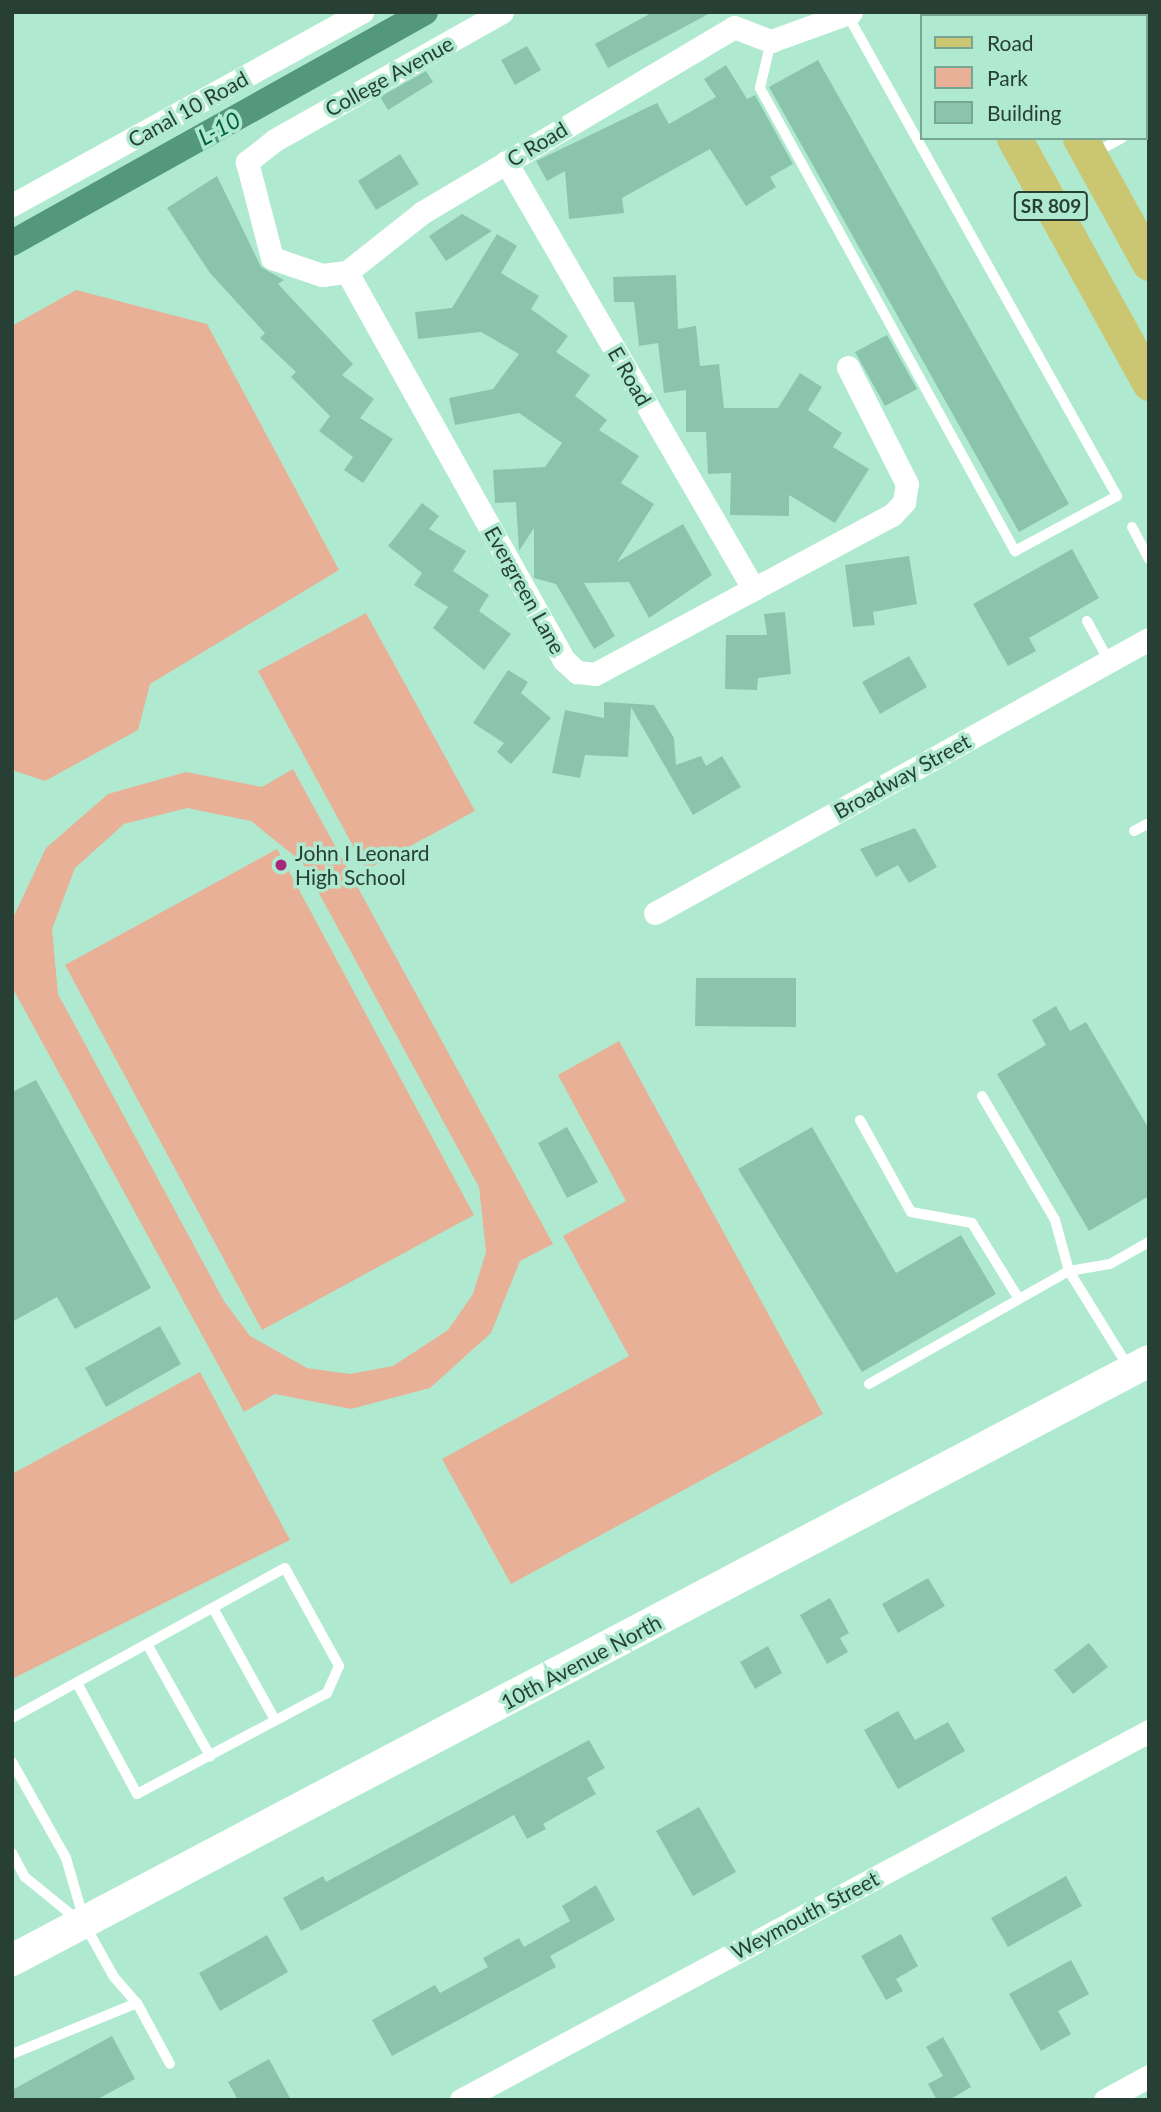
<!DOCTYPE html>
<style>
body{margin:0}
#map{position:relative;width:1161px;height:2112px;overflow:hidden;background:#afead0;font-family:Lato,sans-serif}
div>[style]{position:absolute}
[style*='--x']{left:calc(var(--x)*1px);top:calc(var(--y)*1px);width:calc(var(--w)*1px);rotate:calc(var(--a)*1deg)}
.green>*{inset:0;background:#e8b096}
.canal>*{height:26px;margin:-13px;padding:0 13px;transform-origin:13px;border-radius:13px;background:#53987c}
.building>*{inset:0;background:#8ac4ac}
.lane>*{height:10px;margin:-5px;padding:0 5px;transform-origin:5px;border-radius:5px;background:#fff}
.street>*{height:23px;margin:-11.5px;padding:0 11.5px;transform-origin:11.5px;border-radius:11.5px;background:#fff}
.secondary>*{height:32px;margin:-16px;padding:0 16px;transform-origin:16px;border-radius:16px;background:#fff}
.primary>*{height:35px;margin:-17.5px;padding:0 17.5px;transform-origin:17.5px;border-radius:17.5px;background:#cbc671}
.dots>*{width:19px;height:19px;translate:-50% -50%;box-sizing:border-box;border:4px solid #afead0;border-radius:50%}
span{translate:-50% -50%;white-space:nowrap;text-align:center;line-height:1.15;-webkit-text-stroke:7px #afead0;paint-order:stroke}
.shield-label span{padding:2px 5px;background:#afead0;border:2px solid;border-radius:5px;-webkit-text-stroke-width:0}
.shield-label{font-size:19px;color:#273f35;font-weight:700}
.street-label{font-size:21px;color:#273f35}
.poi-label{font-size:21px;color:#273f35}
.left{translate:0 -50%;text-align:left}
.water-label{font-size:23px;color:#005f44;font-style:italic}
.frame{position:absolute;inset:0;border:14px solid #273f35;pointer-events:none}
.legend{position:absolute;left:920px;top:14px;width:228px;height:126px;box-sizing:border-box;background:#afead0;border:2px solid #79a692;margin:0;padding:9px 12px;list-style:none;font-size:21px;color:#273f35}
.legend li{display:flex;align-items:center;gap:14px;height:35px}
.legend b{width:35px;border:2px solid #79a692}
</style>
<div id="map">
<div class="green">
<i style="clip-path:polygon(76px 290px,207px 324px,339px 570px,150px 684px,138px 730px,45px 781px,12px 770px,12px 326px)"></i>
<i style="clip-path:polygon(366px 613px,475px 811px,366px 870px,258px 671px)"></i>
<i style="clip-path:polygon(evenodd,293px 769px,553px 1244px,520px 1261px,491px 1333px,430px 1388px,351px 1409px,275px 1394px,244px 1412px,12px 987px,12px 920px,46px 848px,108px 794px,186px 772px,262px 787px,293px 769px,187px 808px,251px 821px,302px 862px,479px 1187px,486px 1252px,473px 1294px,448px 1330px,393px 1366px,350px 1374px,307px 1368px,250px 1336px,224px 1301px,58px 994px,52px 929px,75px 868px,124px 824px,187px 808px)"></i>
<i style="clip-path:polygon(277px 849px,474px 1215px,262px 1330px,65px 965px)"></i>
<i style="clip-path:polygon(619px 1041px,823px 1414px,511px 1584px,442px 1459px,629px 1356px,563px 1236px,626px 1201px,558px 1075px)"></i>
<i style="clip-path:polygon(200px 1372px,290px 1540px,12px 1679px,12px 1474px)"></i>
</div>
<div class="canal">
<i style="--x:12;--y:243;--w:473;--a:-29.2"></i>
</div>
<div class="building">
<i style="clip-path:polygon(653px 12px,712px 12px,608px 68px,595px 44px)"></i>
<i style="clip-path:polygon(527px 46px,541px 70px,515px 85px,501px 60px)"></i>
<i style="clip-path:polygon(818px 60px,1069px 504px,1019px 532px,769px 87px)"></i>
<i style="clip-path:polygon(726px 65px,747px 99px,755px 95px,793px 164px,770px 177px,776px 187px,746px 206px,710px 149px,622px 198px,624px 213px,569px 219px,565px 171px,547px 181px,536px 161px,657px 103px,669px 124px,716px 97px,704px 79px)"></i>
<i style="clip-path:polygon(426px 71px,433px 82px,388px 110px,380px 97px)"></i>
<i style="clip-path:polygon(400px 154px,419px 184px,376px 210px,358px 181px)"></i>
<i style="clip-path:polygon(217px 176px,261px 267px,284px 280px,278px 284px,353px 364px,342px 375px,374px 399px,360px 418px,393px 439px,363px 483px,344px 470px,353px 457px,319px 431px,330px 416px,291px 377px,296px 372px,260px 338px,265px 333px,210px 273px,167px 208px)"></i>
<i style="clip-path:polygon(462px 214px,492px 231px,446px 261px,429px 236px)"></i>
<i style="clip-path:polygon(497px 234px,517px 246px,501px 273px,539px 296px,531px 309px,568px 336px,556px 352px,590px 375px,575px 396px,607px 420px,599px 430px,639px 456px,621px 483px,654px 504px,617px 562px,683px 524px,712px 575px,649px 618px,629px 582px,584px 583px,615px 636px,594px 649px,556px 584px,534px 578px,534px 528px,519px 551px,516px 502px,495px 503px,493px 470px,545px 467px,562px 443px,519px 413px,455px 425px,449px 398px,493px 389px,519px 354px,481px 332px,418px 339px,415px 312px,452px 308px)"></i>
<i style="clip-path:polygon(676px 275px,678px 329px,696px 326px,700px 366px,719px 364px,724px 408px,778px 408px,800px 373px,822px 387px,808px 410px,842px 433px,833px 447px,869px 469px,835px 523px,789px 495px,789px 516px,730px 515px,731px 473px,708px 474px,706px 432px,686px 432px,686px 390px,664px 393px,658px 343px,639px 346px,634px 302px,614px 302px,613px 277px)"></i>
<i style="clip-path:polygon(887px 335px,917px 389px,885px 406px,855px 352px)"></i>
<i style="clip-path:polygon(422px 503px,439px 516px,429px 529px,466px 551px,453px 571px,489px 595px,479px 611px,511px 634px,484px 670px,433px 628px,448px 607px,414px 585px,422px 573px,388px 546px)"></i>
<i style="clip-path:polygon(1072px 549px,1099px 598px,1029px 638px,1036px 651px,1008px 666px,973px 604px)"></i>
<i style="clip-path:polygon(909px 556px,917px 604px,873px 612px,875px 625px,853px 627px,845px 565px)"></i>
<i style="clip-path:polygon(785px 612px,791px 674px,758px 678px,757px 690px,725px 689px,726px 635px,767px 635px,764px 614px)"></i>
<i style="clip-path:polygon(909px 656px,927px 687px,880px 714px,862px 682px)"></i>
<i style="clip-path:polygon(508px 670px,528px 682px,521px 693px,551px 718px,511px 764px,497px 752px,504px 743px,473px 723px)"></i>
<i style="clip-path:polygon(604px 702px,654px 705px,674px 738px,676px 765px,701px 756px,706px 766px,722px 756px,741px 787px,693px 815px,631px 707px,628px 757px,585px 755px,580px 778px,552px 773px,565px 710px,604px 718px)"></i>
<i style="clip-path:polygon(915px 828px,937px 867px,909px 883px,898px 865px,876px 877px,860px 849px)"></i>
<i style="clip-path:polygon(696px 978px,796px 978px,796px 1027px,695px 1026px)"></i>
<i style="clip-path:polygon(1056px 1006px,1070px 1031px,1086px 1022px,1149px 1129px,1149px 1196px,1089px 1231px,997px 1074px,1046px 1045px,1032px 1020px)"></i>
<i style="clip-path:polygon(36px 1080px,151px 1288px,75px 1329px,57px 1297px,12px 1322px,12px 1092px)"></i>
<i style="clip-path:polygon(567px 1127px,598px 1182px,567px 1198px,538px 1143px)"></i>
<i style="clip-path:polygon(812px 1127px,896px 1273px,961px 1235px,996px 1294px,862px 1372px,738px 1169px)"></i>
<i style="clip-path:polygon(160px 1326px,181px 1364px,106px 1407px,85px 1368px)"></i>
<i style="clip-path:polygon(928px 1578px,945px 1606px,898px 1633px,882px 1604px)"></i>
<i style="clip-path:polygon(830px 1598px,849px 1633px,840px 1638px,848px 1652px,827px 1664px,800px 1615px)"></i>
<i style="clip-path:polygon(1089px 1643px,1108px 1667px,1073px 1694px,1054px 1670px)"></i>
<i style="clip-path:polygon(768px 1646px,782px 1673px,755px 1689px,740px 1662px)"></i>
<i style="clip-path:polygon(898px 1711px,915px 1740px,948px 1722px,965px 1751px,898px 1789px,864px 1730px)"></i>
<i style="clip-path:polygon(589px 1740px,605px 1768px,587px 1778px,596px 1794px,543px 1824px,546px 1829px,527px 1839px,514px 1815px,301px 1931px,283px 1898px,323px 1876px,326px 1882px)"></i>
<i style="clip-path:polygon(699px 1807px,736px 1872px,693px 1896px,656px 1831px)"></i>
<i style="clip-path:polygon(1066px 1876px,1082px 1906px,1008px 1947px,991px 1918px)"></i>
<i style="clip-path:polygon(596px 1885px,615px 1920px,550px 1956px,556px 1967px,392px 2056px,372px 2020px,435px 1985px,440px 1993px,488px 1967px,483px 1958px,519px 1938px,524px 1947px,570px 1921px,562px 1906px)"></i>
<i style="clip-path:polygon(901px 1934px,918px 1966px,896px 1979px,903px 1991px,886px 2000px,861px 1956px)"></i>
<i style="clip-path:polygon(267px 1935px,288px 1972px,220px 2011px,199px 1973px)"></i>
<i style="clip-path:polygon(1071px 1960px,1089px 1994px,1058px 2011px,1071px 2034px,1041px 2051px,1009px 1994px)"></i>
<i style="clip-path:polygon(112px 2036px,135px 2079px,96px 2100px,12px 2100px,12px 2090px)"></i>
<i style="clip-path:polygon(943px 2037px,971px 2087px,949px 2100px,937px 2100px,928px 2084px,943px 2076px,926px 2047px)"></i>
<i style="clip-path:polygon(269px 2059px,291px 2100px,238px 2100px,228px 2082px)"></i>
</div>
<div class="lane">
<i style="--x:1144;--y:12;--w:10;--a:61"></i>
<i style="--x:771;--y:41;--w:48;--a:103.2"></i>
<i style="--x:760;--y:88;--w:529;--a:61.16"></i>
<i style="--x:1015;--y:551;--w:116;--a:-28.3"></i>
<i style="--x:1117;--y:496;--w:552;--a:-119.26"></i>
<i style="--x:1145;--y:126;--w:4;--a:-27"></i>
<i style="--x:1095;--y:153;--w:31;--a:-29"></i>
<i style="--x:1132;--y:527;--w:36;--a:62"></i>
<i style="--x:1087;--y:621;--w:46;--a:61.2"></i>
<i style="--x:1134;--y:831;--w:17;--a:-28"></i>
<i style="--x:982;--y:1096;--w:144;--a:59.5"></i>
<i style="--x:1055;--y:1220;--w:53;--a:74.6"></i>
<i style="--x:1069;--y:1271;--w:42;--a:-9.7"></i>
<i style="--x:1110;--y:1264;--w:45;--a:-29.4"></i>
<i style="--x:860;--y:1120;--w:105;--a:61"></i>
<i style="--x:911;--y:1212;--w:62;--a:10.2"></i>
<i style="--x:972;--y:1223;--w:89;--a:58.3"></i>
<i style="--x:869;--y:1384;--w:230;--a:-29.5"></i>
<i style="--x:1069;--y:1271;--w:114;--a:58.3"></i>
<i style="--x:213;--y:1608;--w:128;--a:61"></i>
<i style="--x:147;--y:1644;--w:129;--a:60.6"></i>
<i style="--x:12;--y:1718;--w:311;--a:-28.8"></i>
<i style="--x:285;--y:1568;--w:112;--a:61.1"></i>
<i style="--x:339;--y:1666;--w:30;--a:114"></i>
<i style="--x:327;--y:1693;--w:215;--a:152"></i>
<i style="--x:137;--y:1794;--w:126;--a:-118.4"></i>
<i style="--x:12;--y:1762;--w:110;--a:60.6"></i>
<i style="--x:66;--y:1858;--w:72;--a:73.8"></i>
<i style="--x:86;--y:1927;--w:57;--a:60.8"></i>
<i style="--x:114;--y:1977;--w:35;--a:49"></i>
<i style="--x:137;--y:2003;--w:135;--a:157.8"></i>
<i style="--x:12;--y:1853;--w:27;--a:62"></i>
<i style="--x:25;--y:1877;--w:70;--a:39.2"></i>
<i style="--x:137;--y:2003;--w:69;--a:61.6"></i>
</div>
<div class="street">
<i style="--x:502;--y:12;--w:261;--a:150.6"></i>
<i style="--x:275;--y:140;--w:36;--a:142"></i>
<i style="--x:247;--y:162;--w:99;--a:75.4"></i>
<i style="--x:272;--y:258;--w:53;--a:18.8"></i>
<i style="--x:322;--y:275;--w:25;--a:-7"></i>
<i style="--x:347;--y:272;--w:445;--a:60.8"></i>
<i style="--x:564;--y:660;--w:18;--a:43"></i>
<i style="--x:577;--y:672;--w:18;--a:6"></i>
<i style="--x:595;--y:674;--w:337;--a:-28.2"></i>
<i style="--x:892;--y:515;--w:18;--a:-47"></i>
<i style="--x:904;--y:502;--w:18;--a:-81"></i>
<i style="--x:907;--y:484;--w:131;--a:-116.8"></i>
<i style="--x:734;--y:27;--w:40;--a:21"></i>
<i style="--x:771;--y:41;--w:85;--a:-19.9"></i>
<i style="--x:506;--y:162;--w:494;--a:59.9"></i>
<i style="--x:12;--y:205;--w:400;--a:-28.9"></i>
<i style="--x:347;--y:272;--w:97;--a:-38.3"></i>
<i style="--x:423;--y:212;--w:362;--a:-30.7"></i>
<i style="--x:655;--y:913;--w:565;--a:-29.02"></i>
<i style="--x:461;--y:2100;--w:781;--a:-28.21"></i>
<i style="--x:1105;--y:2100;--w:50;--a:-28.6"></i>
</div>
<div class="secondary">
<i style="--x:12;--y:1960;--w:1285;--a:-27.78"></i>
</div>
<div class="primary">
<i style="--x:944;--y:12;--w:4;--a:63"></i>
<i style="--x:1010;--y:12;--w:4;--a:63"></i>
<i style="--x:1014;--y:138;--w:280;--a:61.1"></i>
<i style="--x:1080;--y:138;--w:143;--a:61.1"></i>
</div>
<div class="dots">
<i style="left:281px;top:865px;background:#a7287a"></i>
</div>
<div class="shield-label">
<span style="left:1051px;top:206px">SR 809</span>
</div>
<div class="street-label">
<span style="left:389px;top:76px;rotate:-29deg">College Avenue</span>
<span style="left:188px;top:109px;rotate:-29deg">Canal 10 Road</span>
<span style="left:537px;top:144px;rotate:-31deg">C Road</span>
<span style="left:630px;top:376px;rotate:60deg">E Road</span>
<span style="left:525px;top:590px;rotate:61deg">Evergreen Lane</span>
<span style="left:902px;top:776px;rotate:-29deg">Broadway Street</span>
<span style="left:581px;top:1662px;rotate:-28deg">10th Avenue North</span>
<span style="left:805px;top:1915px;rotate:-28deg">Weymouth Street</span>
</div>
<div class="poi-label">
<span class="left" style="left:295px;top:865px">John I Leonard<br>High School</span>
</div>
<div class="water-label">
<span style="left:219px;top:128px;rotate:-29deg">L-10</span>
</div>
<div class="frame"></div>
<ul class="legend">
<li><b style="height:9px;background:#cbc671"></b>Road</li>
<li><b style="height:19px;background:#e8b096"></b>Park</li>
<li><b style="height:19px;background:#8ac4ac"></b>Building</li>
</ul>
</div>
